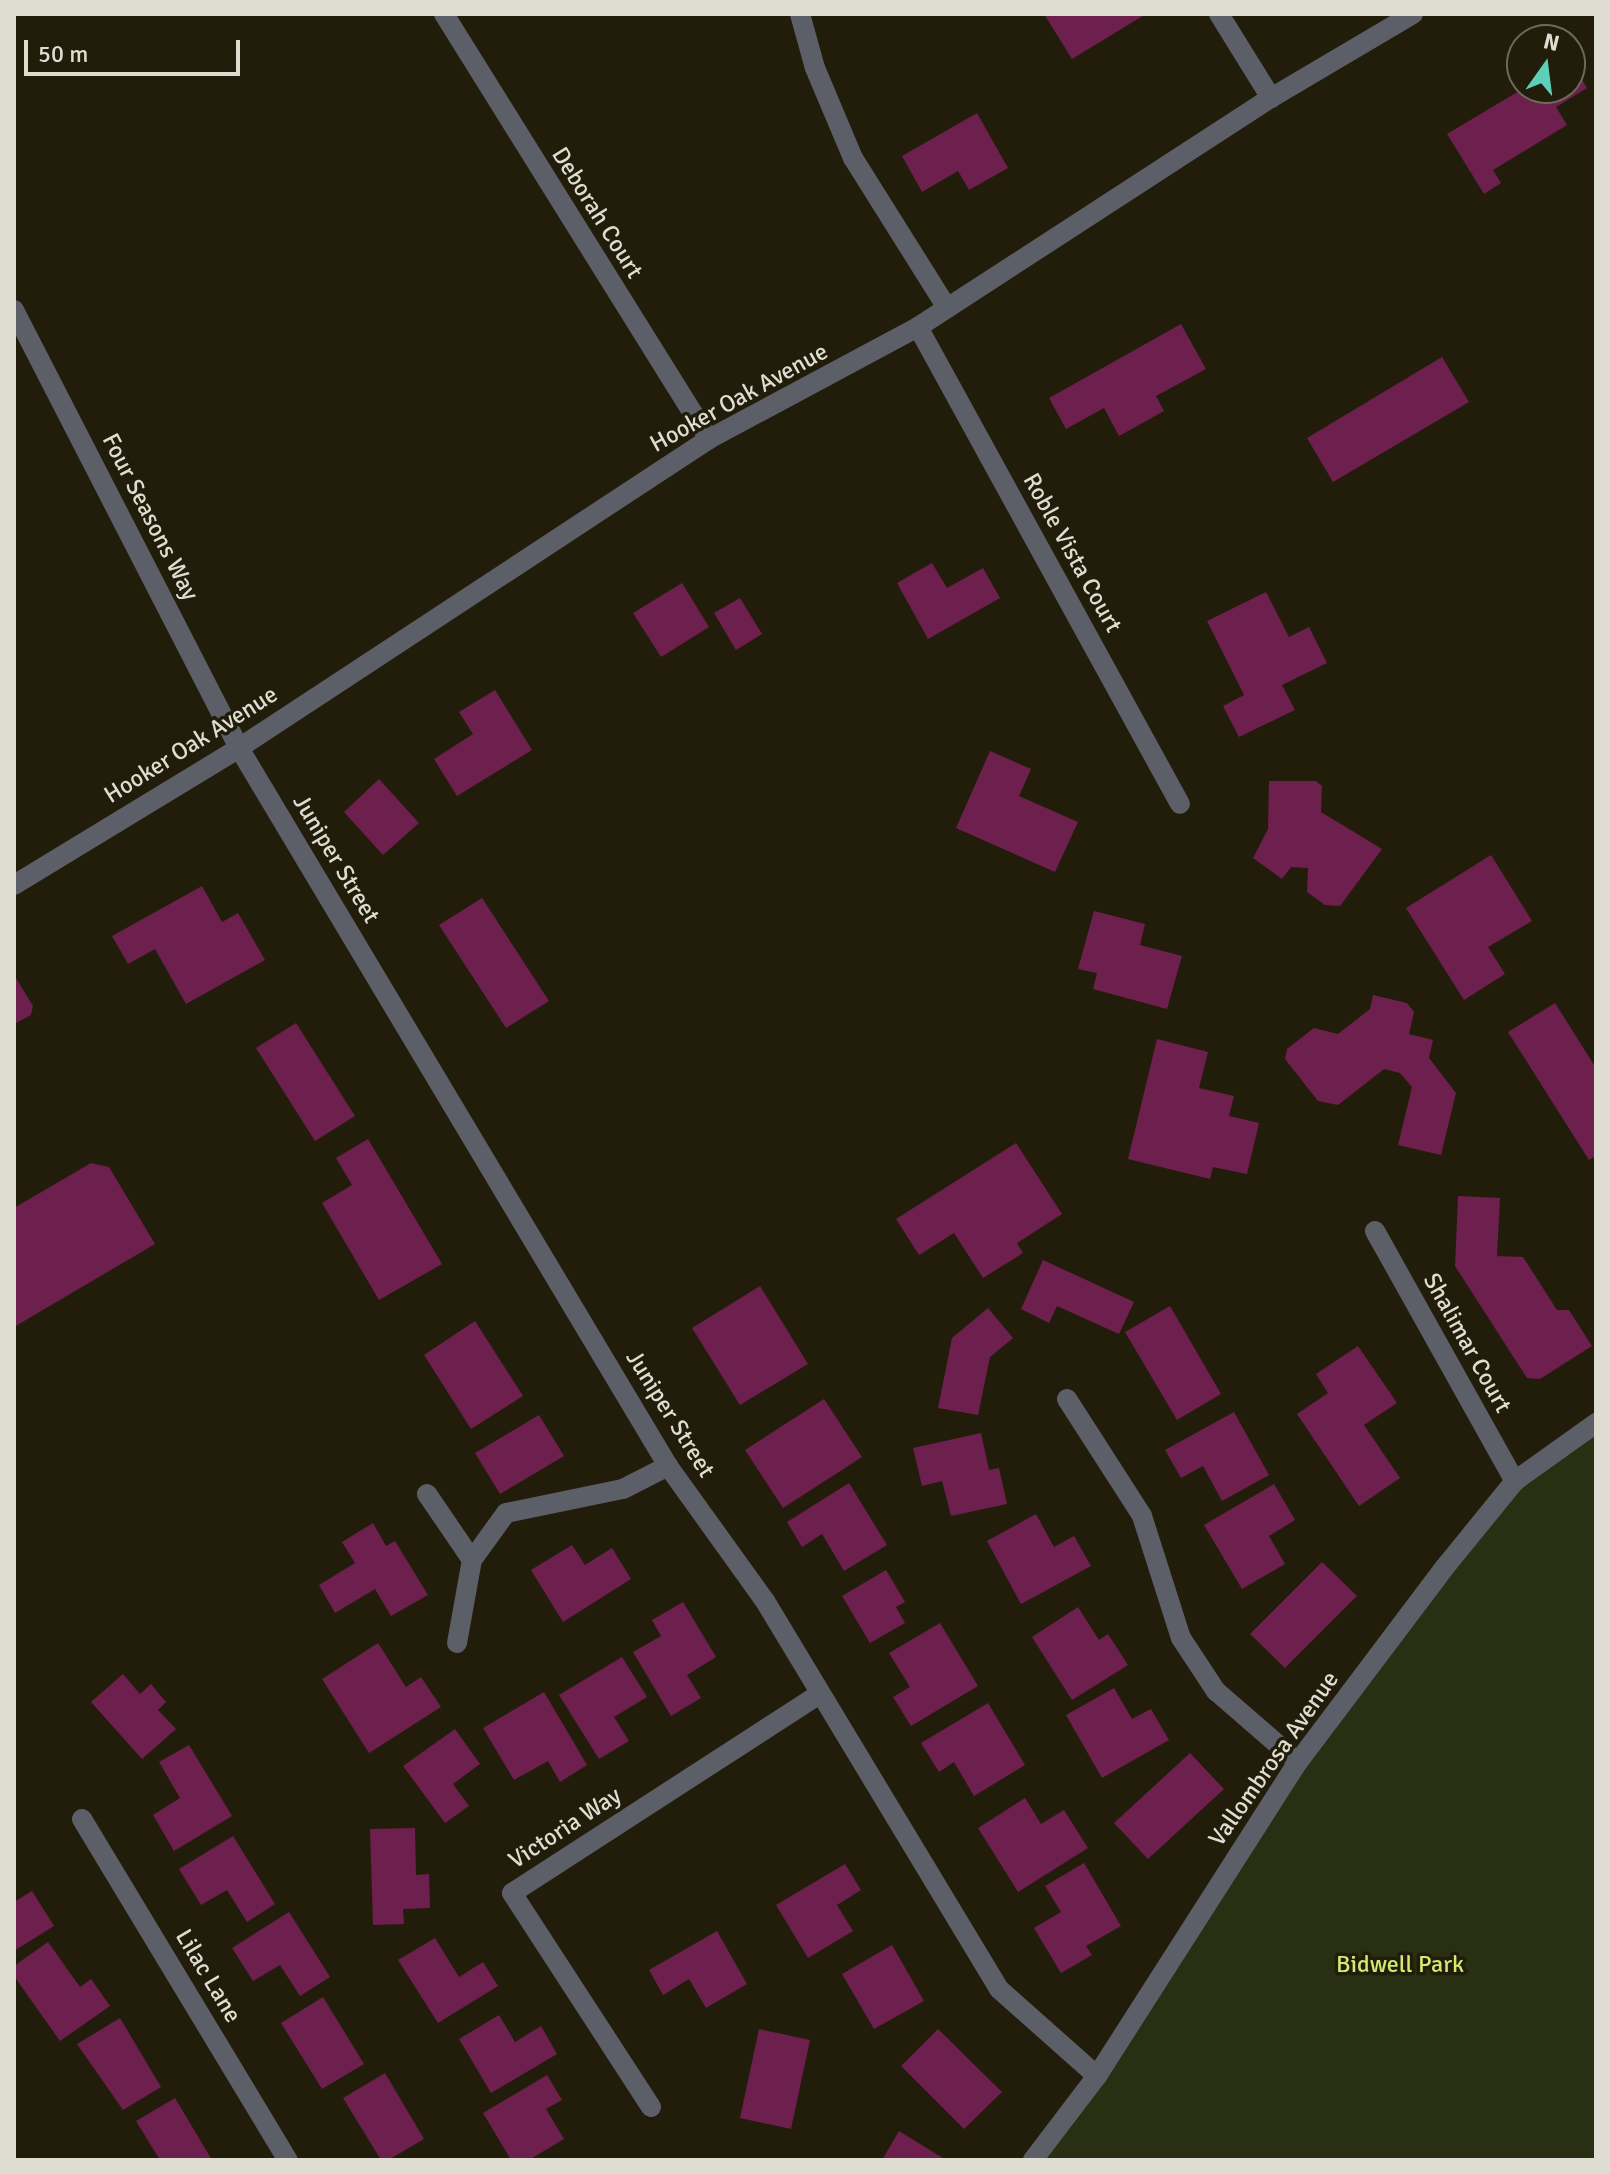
<!DOCTYPE html>
<style>
body{margin:0}
#map{position:relative;width:1610px;height:2174px;overflow:hidden;background:#221d0a;font-family:Signika,sans-serif}
div>[style]{position:absolute}
[style*='--x']{left:calc(var(--x)*1px);top:calc(var(--y)*1px);width:calc(var(--w)*1px);rotate:calc(var(--a)*1deg)}
.green>*{inset:0;background:#292f12}
.building>*{inset:0;background:#6d1f4e}
.minor>*{height:20px;margin:-10px;padding:0 10px;transform-origin:10px;border-radius:10px;background:#5c5f68}
.tertiary>*{height:20px;margin:-10px;padding:0 10px;transform-origin:10px;border-radius:10px;background:#5c5f68}
span{translate:-50% -50%;white-space:nowrap;text-align:center;line-height:1.15;-webkit-text-stroke:7px #221d0a;paint-order:stroke}
.street-label{font-size:24px;color:#dfddd1}
.park-label{font-size:24px;color:#d2ea6f}
.frame{position:absolute;inset:0;border:16px solid #dfddd1;pointer-events:none}
.north{position:absolute;left:1506px;top:24px;width:80px;height:80px;box-sizing:border-box;background:#221d0a;border:2px solid #6e6a5a;border-radius:50%;rotate:14deg;font-size:22px;font-weight:700;line-height:32px;text-align:center;color:#dfddd1}
.north::after{content:'';display:block;margin:auto;width:28px;height:36px;background:#5dceb8;clip-path:polygon(50% 0,100% 100%,50% 72%,0 100%)}
.scale{position:absolute;left:24px;top:40px;width:216px;height:36px;box-sizing:border-box;border:4px solid #dfddd1;border-top:0;padding-left:10px;font-size:24px;line-height:28px;white-space:nowrap;color:#dfddd1;-webkit-text-stroke:6px #221d0a;paint-order:stroke}
</style>
<div id="map">
<div class="green">
<i style="clip-path:polygon(1596px 1423px,1596px 2160px,1033px 2160px,1298px 1762px,1515px 1481px)"></i>
</div>
<div class="building">
<i style="clip-path:polygon(1044px 14px,1146px 14px,1072px 59px)"></i>
<i style="clip-path:polygon(1570px 59px,1587px 88px,1556px 107px,1567px 125px,1493px 170px,1501px 183px,1484px 194px,1447px 134px,1524px 88px,1570px 88px)"></i>
<i style="clip-path:polygon(977px 113px,1008px 168px,969px 190px,958px 171px,922px 192px,902px 156px)"></i>
<i style="clip-path:polygon(1181px 324px,1206px 369px,1156px 396px,1164px 411px,1119px 436px,1104px 408px,1066px 429px,1049px 398px)"></i>
<i style="clip-path:polygon(1442px 357px,1469px 402px,1333px 482px,1307px 438px)"></i>
<i style="clip-path:polygon(932px 563px,947px 588px,983px 568px,1000px 598px,928px 639px,897px 583px)"></i>
<i style="clip-path:polygon(682px 583px,709px 627px,661px 657px,633px 613px)"></i>
<i style="clip-path:polygon(1266px 592px,1289px 637px,1309px 627px,1327px 663px,1282px 685px,1295px 710px,1239px 737px,1223px 706px,1244px 695px,1207px 621px)"></i>
<i style="clip-path:polygon(740px 598px,762px 634px,736px 650px,714px 613px)"></i>
<i style="clip-path:polygon(495px 690px,532px 750px,457px 796px,434px 759px,473px 734px,459px 712px)"></i>
<i style="clip-path:polygon(990px 751px,1031px 769px,1019px 796px,1078px 822px,1055px 872px,956px 828px)"></i>
<i style="clip-path:polygon(379px 779px,419px 823px,383px 855px,344px 812px)"></i>
<i style="clip-path:polygon(1269px 781px,1316px 781px,1322px 786px,1321px 812px,1382px 849px,1340px 906px,1325px 905px,1307px 892px,1308px 868px,1291px 867px,1282px 879px,1253px 858px,1268px 829px)"></i>
<i style="clip-path:polygon(1491px 855px,1532px 921px,1488px 947px,1505px 974px,1464px 1000px,1406px 908px)"></i>
<i style="clip-path:polygon(202px 886px,222px 922px,238px 913px,265px 960px,186px 1004px,155px 949px,128px 964px,112px 936px)"></i>
<i style="clip-path:polygon(482px 898px,549px 1001px,506px 1028px,439px 925px)"></i>
<i style="clip-path:polygon(1094px 911px,1145px 924px,1140px 945px,1182px 956px,1167px 1009px,1093px 989px,1097px 973px,1078px 969px)"></i>
<i style="clip-path:polygon(14px 975px,33px 1006px,31px 1015px,14px 1024px)"></i>
<i style="clip-path:polygon(1373px 995px,1407px 1003px,1414px 1012px,1409px 1034px,1433px 1040px,1429px 1058px,1456px 1093px,1441px 1155px,1398px 1145px,1412px 1087px,1400px 1073px,1384px 1069px,1338px 1105px,1318px 1101px,1285px 1059px,1287px 1049px,1314px 1028px,1338px 1034px,1370px 1009px)"></i>
<i style="clip-path:polygon(1555px 1003px,1596px 1068px,1596px 1156px,1589px 1160px,1508px 1032px)"></i>
<i style="clip-path:polygon(296px 1023px,355px 1116px,315px 1141px,256px 1048px)"></i>
<i style="clip-path:polygon(1157px 1039px,1208px 1052px,1199px 1088px,1234px 1096px,1229px 1116px,1259px 1123px,1247px 1174px,1213px 1167px,1210px 1179px,1128px 1159px)"></i>
<i style="clip-path:polygon(368px 1139px,442px 1264px,379px 1300px,322px 1203px,352px 1185px,336px 1158px)"></i>
<i style="clip-path:polygon(1016px 1143px,1062px 1214px,1017px 1243px,1023px 1253px,983px 1278px,954px 1233px,919px 1255px,896px 1219px)"></i>
<i style="clip-path:polygon(91px 1163px,109px 1167px,155px 1244px,14px 1327px,14px 1208px)"></i>
<i style="clip-path:polygon(1458px 1196px,1500px 1198px,1497px 1256px,1523px 1257px,1557px 1310px,1569px 1310px,1592px 1346px,1540px 1379px,1527px 1378px,1455px 1266px)"></i>
<i style="clip-path:polygon(1043px 1260px,1134px 1302px,1119px 1334px,1057px 1306px,1049px 1323px,1021px 1309px)"></i>
<i style="clip-path:polygon(760px 1286px,808px 1364px,740px 1405px,692px 1328px)"></i>
<i style="clip-path:polygon(1170px 1306px,1221px 1394px,1177px 1420px,1125px 1332px)"></i>
<i style="clip-path:polygon(988px 1308px,1013px 1338px,990px 1357px,978px 1415px,938px 1408px,952px 1338px)"></i>
<i style="clip-path:polygon(475px 1321px,523px 1396px,471px 1429px,424px 1355px)"></i>
<i style="clip-path:polygon(1358px 1346px,1397px 1403px,1364px 1425px,1400px 1478px,1359px 1506px,1297px 1414px,1328px 1393px,1316px 1374px)"></i>
<i style="clip-path:polygon(824px 1399px,862px 1457px,783px 1508px,745px 1450px)"></i>
<i style="clip-path:polygon(1234px 1412px,1269px 1475px,1222px 1501px,1203px 1466px,1181px 1478px,1165px 1450px)"></i>
<i style="clip-path:polygon(539px 1415px,564px 1456px,500px 1494px,475px 1453px)"></i>
<i style="clip-path:polygon(981px 1433px,989px 1470px,999px 1468px,1007px 1504px,951px 1516px,942px 1481px,922px 1486px,913px 1448px)"></i>
<i style="clip-path:polygon(849px 1483px,887px 1545px,844px 1571px,822px 1534px,802px 1547px,787px 1522px)"></i>
<i style="clip-path:polygon(1274px 1484px,1295px 1520px,1269px 1536px,1285px 1564px,1242px 1589px,1204px 1525px)"></i>
<i style="clip-path:polygon(1036px 1514px,1054px 1547px,1074px 1536px,1091px 1566px,1021px 1604px,987px 1541px)"></i>
<i style="clip-path:polygon(373px 1523px,386px 1546px,395px 1541px,428px 1595px,391px 1616px,375px 1589px,335px 1613px,319px 1585px,355px 1563px,342px 1542px)"></i>
<i style="clip-path:polygon(572px 1545px,585px 1565px,612px 1548px,631px 1579px,563px 1622px,531px 1570px)"></i>
<i style="clip-path:polygon(1322px 1562px,1357px 1596px,1285px 1668px,1250px 1634px)"></i>
<i style="clip-path:polygon(886px 1570px,905px 1602px,896px 1607px,905px 1623px,870px 1643px,842px 1596px)"></i>
<i style="clip-path:polygon(683px 1602px,716px 1657px,687px 1675px,701px 1698px,671px 1716px,633px 1652px,661px 1636px,652px 1620px)"></i>
<i style="clip-path:polygon(1078px 1607px,1099px 1640px,1108px 1634px,1128px 1665px,1072px 1700px,1032px 1637px)"></i>
<i style="clip-path:polygon(940px 1623px,978px 1686px,911px 1726px,893px 1697px,910px 1687px,889px 1653px)"></i>
<i style="clip-path:polygon(378px 1643px,406px 1687px,421px 1677px,441px 1707px,369px 1753px,322px 1679px)"></i>
<i style="clip-path:polygon(622px 1657px,647px 1697px,614px 1717px,629px 1741px,599px 1759px,559px 1695px)"></i>
<i style="clip-path:polygon(123px 1674px,140px 1694px,151px 1684px,166px 1702px,158px 1710px,176px 1729px,142px 1759px,91px 1702px)"></i>
<i style="clip-path:polygon(1114px 1688px,1132px 1719px,1151px 1709px,1169px 1740px,1102px 1778px,1066px 1715px)"></i>
<i style="clip-path:polygon(544px 1692px,587px 1765px,560px 1782px,548px 1761px,514px 1780px,483px 1728px)"></i>
<i style="clip-path:polygon(988px 1703px,1025px 1765px,974px 1796px,954px 1762px,939px 1772px,921px 1743px)"></i>
<i style="clip-path:polygon(455px 1729px,480px 1764px,453px 1784px,469px 1806px,445px 1823px,403px 1766px)"></i>
<i style="clip-path:polygon(189px 1745px,232px 1816px,174px 1851px,153px 1815px,180px 1798px,159px 1762px)"></i>
<i style="clip-path:polygon(1190px 1753px,1224px 1789px,1148px 1859px,1114px 1823px)"></i>
<i style="clip-path:polygon(1025px 1798px,1041px 1824px,1064px 1810px,1088px 1848px,1018px 1892px,978px 1828px)"></i>
<i style="clip-path:polygon(415px 1828px,416px 1875px,429px 1874px,430px 1908px,403px 1909px,404px 1924px,373px 1925px,370px 1829px)"></i>
<i style="clip-path:polygon(233px 1836px,275px 1904px,247px 1922px,227px 1890px,201px 1905px,179px 1869px)"></i>
<i style="clip-path:polygon(1084px 1863px,1121px 1926px,1086px 1946px,1092px 1955px,1061px 1973px,1034px 1928px,1061px 1912px,1045px 1886px)"></i>
<i style="clip-path:polygon(845px 1864px,861px 1890px,837px 1905px,853px 1931px,808px 1958px,776px 1905px)"></i>
<i style="clip-path:polygon(32px 1891px,54px 1926px,14px 1951px,14px 1902px)"></i>
<i style="clip-path:polygon(289px 1912px,330px 1977px,300px 1996px,280px 1965px,253px 1981px,232px 1948px)"></i>
<i style="clip-path:polygon(717px 1931px,747px 1984px,706px 2008px,689px 1979px,663px 1995px,649px 1970px)"></i>
<i style="clip-path:polygon(435px 1938px,459px 1977px,483px 1962px,498px 1986px,438px 2023px,398px 1960px)"></i>
<i style="clip-path:polygon(48px 1942px,80px 1987px,91px 1979px,110px 2006px,60px 2041px,14px 1976px,14px 1966px)"></i>
<i style="clip-path:polygon(892px 1945px,924px 2001px,874px 2029px,842px 1974px)"></i>
<i style="clip-path:polygon(323px 1997px,364px 2064px,322px 2089px,281px 2023px)"></i>
<i style="clip-path:polygon(499px 2015px,515px 2042px,541px 2026px,557px 2054px,491px 2093px,459px 2039px)"></i>
<i style="clip-path:polygon(120px 2018px,161px 2087px,123px 2110px,77px 2044px)"></i>
<i style="clip-path:polygon(759px 2029px,810px 2040px,791px 2129px,740px 2118px)"></i>
<i style="clip-path:polygon(938px 2029px,1002px 2092px,964px 2129px,901px 2066px)"></i>
<i style="clip-path:polygon(385px 2073px,424px 2139px,388px 2160px,381px 2160px,343px 2098px)"></i>
<i style="clip-path:polygon(547px 2075px,562px 2100px,546px 2109px,564px 2139px,529px 2160px,511px 2160px,483px 2113px)"></i>
<i style="clip-path:polygon(175px 2098px,212px 2160px,160px 2160px,136px 2121px)"></i>
<i style="clip-path:polygon(899px 2131px,946px 2160px,882px 2160px)"></i>
</div>
<div class="minor">
<i style="--x:444;--y:14;--w:501;--a:58.06"></i>
<i style="--x:800;--y:14;--w:56;--a:74.5"></i>
<i style="--x:815;--y:68;--w:98;--a:67.1"></i>
<i style="--x:853;--y:158;--w:177;--a:57.9"></i>
<i style="--x:1219;--y:14;--w:99;--a:58.2"></i>
<i style="--x:14;--y:310;--w:492;--a:62.8"></i>
<i style="--x:239;--y:748;--w:836;--a:59.14"></i>
<i style="--x:668;--y:1466;--w:166;--a:54.3"></i>
<i style="--x:765;--y:1601;--w:453;--a:58.9"></i>
<i style="--x:999;--y:1989;--w:131;--a:41.6"></i>
<i style="--x:918;--y:327;--w:544;--a:61.22"></i>
<i style="--x:14;--y:885;--w:263;--a:-31.3"></i>
<i style="--x:239;--y:748;--w:562;--a:-33.32"></i>
<i style="--x:709;--y:439;--w:237;--a:-28.2"></i>
<i style="--x:918;--y:327;--w:421;--a:-33"></i>
<i style="--x:1271;--y:98;--w:165;--a:-30.6"></i>
<i style="--x:1375;--y:1231;--w:287;--a:60.8"></i>
<i style="--x:1067;--y:1399;--w:139;--a:57.3"></i>
<i style="--x:1142;--y:1516;--w:128;--a:72.3"></i>
<i style="--x:1181;--y:1638;--w:64;--a:56.6"></i>
<i style="--x:1216;--y:1691;--w:108;--a:40.9"></i>
<i style="--x:427;--y:1494;--w:80;--a:55.7"></i>
<i style="--x:457;--y:1643;--w:84;--a:-79.8"></i>
<i style="--x:472;--y:1560;--w:58;--a:-54.1"></i>
<i style="--x:506;--y:1513;--w:119;--a:-11.6"></i>
<i style="--x:623;--y:1489;--w:51;--a:-27.1"></i>
<i style="--x:82;--y:1819;--w:398;--a:58.9"></i>
<i style="--x:651;--y:2107;--w:255;--a:-123"></i>
<i style="--x:512;--y:1893;--w:367;--a:-32.9"></i>
</div>
<div class="tertiary">
<i style="--x:1033;--y:2160;--w:106;--a:-52.7"></i>
<i style="--x:1097;--y:2076;--w:373;--a:-57.4"></i>
<i style="--x:1298;--y:1762;--w:244;--a:-53"></i>
<i style="--x:1445;--y:1567;--w:111;--a:-50.9"></i>
<i style="--x:1515;--y:1481;--w:100;--a:-35.6"></i>
</div>
<div class="street-label">
<span style="left:597px;top:213px;rotate:58deg">Deborah Court</span>
<span style="left:739px;top:398px;rotate:-29deg">Hooker Oak Avenue</span>
<span style="left:150px;top:517px;rotate:63deg">Four Seasons Way</span>
<span style="left:1072px;top:553px;rotate:61deg">Roble Vista Court</span>
<span style="left:191px;top:745px;rotate:-32deg">Hooker Oak Avenue</span>
<span style="left:336px;top:859px;rotate:59deg">Juniper Street</span>
<span style="left:1467px;top:1343px;rotate:61deg">Shalimar Court</span>
<span style="left:670px;top:1414px;rotate:58deg">Juniper Street</span>
<span style="left:1274px;top:1759px;rotate:-55deg">Vallombrosa Avenue</span>
<span style="left:565px;top:1828px;rotate:-33deg">Victoria Way</span>
<span style="left:208px;top:1976px;rotate:59deg">Lilac Lane</span>
</div>
<div class="park-label">
<span style="left:1400px;top:1965px">Bidwell Park</span>
</div>
<div class="frame"></div>
<div class="north">N</div>
<div class="scale">50 m</div>
</div>
